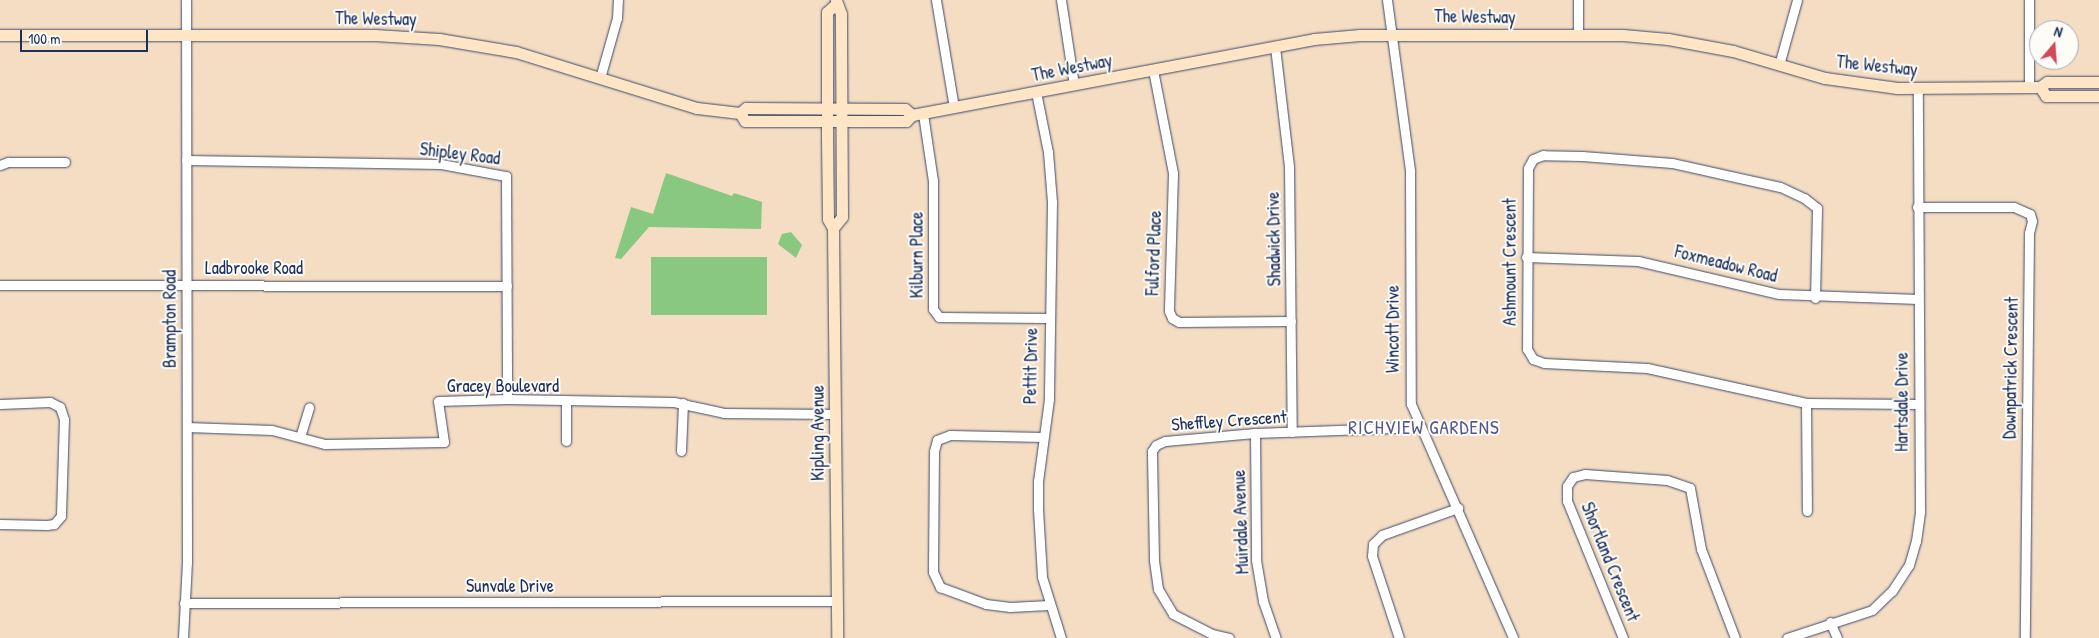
<!DOCTYPE html>
<style>
body{margin:0}
#map{position:relative;width:2099px;height:638px;overflow:hidden;background:#f4ddc2;font-family:"Patrick Hand",sans-serif}
div>[style]{position:absolute}
[style*='--x']{left:calc(var(--x)*1px);top:calc(var(--y)*1px);width:calc(var(--w)*1px);rotate:calc(var(--a)*1deg)}
.green>*{inset:0;background:#88c880}
.roads{filter:drop-shadow(0 0 1px #3c496d) drop-shadow(0 0 1px #3c496d)}
.street>*{height:9px;margin:-4.5px;padding:0 4.5px;transform-origin:4.5px;border-radius:4.5px;background:#fff}
.secondary>*{height:11px;margin:-5.5px;padding:0 5.5px;transform-origin:5.5px;border-radius:5.5px;background:#fde5c5}
span{translate:-50% -50%;white-space:nowrap;text-align:center;line-height:1.15;-webkit-text-stroke:4px #fdfcf7;paint-order:stroke}
.street-label{font-size:18px;color:#1b2f5e}
.neighbourhood-label{font-size:19px;color:#52578d;letter-spacing:1px}
.north{position:absolute;left:2029px;top:20px;width:50px;height:50px;box-sizing:border-box;background:#fdfcf7;border:1px solid #a3aaba;border-radius:50%;rotate:18deg;font-size:14px;font-weight:700;line-height:20px;text-align:center;color:#1b2f5e}
.north::after{content:'';display:block;margin:auto;width:18px;height:22px;background:#d1495b;clip-path:polygon(50% 0,100% 100%,50% 72%,0 100%)}
.scale{position:absolute;left:20px;top:30px;width:128px;height:22px;box-sizing:border-box;border:2px solid #1b2f5e;border-top:0;padding-left:6px;font-size:15px;line-height:18px;white-space:nowrap;color:#1b2f5e;-webkit-text-stroke:4px #fdfcf7;paint-order:stroke}
</style>
<div id="map">
<div class="green">
<i style="clip-path:polygon(666px 173px,732px 196px,734px 193px,762px 202px,761px 229px,649px 227px,621px 259px,615px 258px,631px 207px,653px 214px)"></i>
<i style="clip-path:polygon(791px 232px,802px 245px,796px 258px,778px 244px,782px 234px)"></i>
<i style="clip-path:polygon(651px 257px,767px 257px,767px 315px,651px 315px)"></i>
</div>
<div class="roads">
<div class="street">
<i style="--x:936;--y:0;--w:109;--a:80.5"></i>
<i style="--x:1061;--y:0;--w:86;--a:81.3"></i>
<i style="--x:1387;--y:0;--w:173;--a:82.3"></i>
<i style="--x:1410;--y:171;--w:233;--a:89.8"></i>
<i style="--x:1411;--y:404;--w:255;--a:66.4"></i>
<i style="--x:1578;--y:0;--w:35;--a:90"></i>
<i style="--x:1275;--y:47;--w:121;--a:83.3"></i>
<i style="--x:1289;--y:167;--w:265;--a:89.4"></i>
<i style="--x:1779;--y:65;--w:67;--a:-74.5"></i>
<i style="--x:1153;--y:70;--w:105;--a:79"></i>
<i style="--x:1173;--y:173;--w:138;--a:91.7"></i>
<i style="--x:1169;--y:311;--w:8;--a:67"></i>
<i style="--x:1172;--y:318;--w:8;--a:30"></i>
<i style="--x:1179;--y:322;--w:112;--a:-0.5"></i>
<i style="--x:600;--y:78;--w:62;--a:-74.2"></i>
<i style="--x:617;--y:18;--w:18;--a:-87"></i>
<i style="--x:2029;--y:87;--w:87;--a:-90"></i>
<i style="--x:1036;--y:92;--w:61;--a:78.7"></i>
<i style="--x:1048;--y:152;--w:50;--a:85.4"></i>
<i style="--x:1052;--y:202;--w:197;--a:90.9"></i>
<i style="--x:1049;--y:399;--w:83;--a:97.6"></i>
<i style="--x:1038;--y:481;--w:28;--a:90"></i>
<i style="--x:1038;--y:509;--w:68;--a:86.6"></i>
<i style="--x:1042;--y:577;--w:64;--a:72.7"></i>
<i style="--x:923;--y:114;--w:68;--a:81.5"></i>
<i style="--x:933;--y:181;--w:128;--a:90"></i>
<i style="--x:933;--y:309;--w:10;--a:53"></i>
<i style="--x:939;--y:317;--w:109;--a:0.5"></i>
<i style="--x:186;--y:160;--w:255;--a:0.9"></i>
<i style="--x:441;--y:164;--w:66;--a:10.5"></i>
<i style="--x:506;--y:176;--w:223;--a:89.7"></i>
<i style="--x:0;--y:165;--w:9;--a:-21"></i>
<i style="--x:8;--y:162;--w:57;--a:0"></i>
<i style="--x:1917;--y:207;--w:97;--a:0"></i>
<i style="--x:2014;--y:207;--w:17;--a:24"></i>
<i style="--x:2030;--y:214;--w:7;--a:74"></i>
<i style="--x:2032;--y:221;--w:12;--a:104"></i>
<i style="--x:2029;--y:233;--w:405;--a:90.6"></i>
<i style="--x:1526;--y:257;--w:112;--a:2"></i>
<i style="--x:1638;--y:261;--w:145;--a:13.2"></i>
<i style="--x:1779;--y:294;--w:139;--a:2.1"></i>
<i style="--x:0;--y:285;--w:507;--a:0.11"></i>
<i style="--x:1815;--y:298;--w:90;--a:-88.7"></i>
<i style="--x:1817;--y:208;--w:16;--a:-142"></i>
<i style="--x:1804;--y:198;--w:26;--a:-155"></i>
<i style="--x:1780;--y:187;--w:111;--a:-167.5"></i>
<i style="--x:1672;--y:163;--w:90;--a:-175.6"></i>
<i style="--x:1582;--y:156;--w:39;--a:-179"></i>
<i style="--x:1543;--y:155;--w:11;--a:158"></i>
<i style="--x:1533;--y:159;--w:10;--a:119"></i>
<i style="--x:1528;--y:168;--w:181;--a:90.3"></i>
<i style="--x:1527;--y:349;--w:12;--a:59"></i>
<i style="--x:1533;--y:359;--w:12;--a:20"></i>
<i style="--x:1544;--y:363;--w:103;--a:2.8"></i>
<i style="--x:1647;--y:368;--w:163;--a:12.4"></i>
<i style="--x:1806;--y:403;--w:112;--a:0.5"></i>
<i style="--x:566;--y:402;--w:39;--a:90"></i>
<i style="--x:1806;--y:403;--w:108;--a:89.5"></i>
<i style="--x:0;--y:404;--w:50;--a:-2.3"></i>
<i style="--x:50;--y:402;--w:11;--a:27"></i>
<i style="--x:60;--y:407;--w:13;--a:72"></i>
<i style="--x:64;--y:419;--w:97;--a:91.8"></i>
<i style="--x:61;--y:516;--w:11;--a:131"></i>
<i style="--x:54;--y:524;--w:7;--a:172"></i>
<i style="--x:47;--y:525;--w:47;--a:-178.8"></i>
<i style="--x:187;--y:427;--w:85;--a:2"></i>
<i style="--x:272;--y:430;--w:55;--a:14.8"></i>
<i style="--x:325;--y:444;--w:119;--a:-1"></i>
<i style="--x:444;--y:442;--w:41;--a:-98.3"></i>
<i style="--x:438;--y:401;--w:69;--a:-1.7"></i>
<i style="--x:507;--y:399;--w:167;--a:1"></i>
<i style="--x:674;--y:402;--w:51;--a:12.4"></i>
<i style="--x:724;--y:413;--w:111;--a:0.5"></i>
<i style="--x:1255;--y:433;--w:127;--a:89.5"></i>
<i style="--x:1256;--y:560;--w:42;--a:80.3"></i>
<i style="--x:1263;--y:601;--w:39;--a:71"></i>
<i style="--x:300;--y:437;--w:31;--a:-73"></i>
<i style="--x:1043;--y:437;--w:93;--a:-178.8"></i>
<i style="--x:950;--y:435;--w:14;--a:159"></i>
<i style="--x:937;--y:440;--w:11;--a:105"></i>
<i style="--x:934;--y:451;--w:121;--a:90.5"></i>
<i style="--x:933;--y:572;--w:17;--a:65"></i>
<i style="--x:940;--y:587;--w:49;--a:20.3"></i>
<i style="--x:986;--y:604;--w:24;--a:7"></i>
<i style="--x:1010;--y:607;--w:39;--a:-3"></i>
<i style="--x:681;--y:451;--w:48;--a:-87.6"></i>
<i style="--x:184;--y:603;--w:653;--a:-0.18"></i>
<i style="--x:1830;--y:622;--w:17;--a:66"></i>
<i style="--x:183;--y:638;--w:76;--a:-87"></i>
<i style="--x:187;--y:562;--w:562;--a:-90.1"></i>
<i style="--x:1229;--y:638;--w:17;--a:-167"></i>
<i style="--x:1212;--y:634;--w:44;--a:-152.9"></i>
<i style="--x:1173;--y:614;--w:29;--a:-121"></i>
<i style="--x:1158;--y:589;--w:30;--a:-98"></i>
<i style="--x:1154;--y:559;--w:108;--a:-91.1"></i>
<i style="--x:1152;--y:451;--w:7;--a:-56"></i>
<i style="--x:1156;--y:445;--w:10;--a:-24"></i>
<i style="--x:1165;--y:441;--w:90;--a:-5.1"></i>
<i style="--x:1255;--y:433;--w:166;--a:-2.1"></i>
<i style="--x:1399;--y:638;--w:86;--a:-108.2"></i>
<i style="--x:1372;--y:556;--w:12;--a:-85"></i>
<i style="--x:1373;--y:544;--w:13;--a:-45"></i>
<i style="--x:1382;--y:535;--w:81;--a:-19.6"></i>
<i style="--x:1623;--y:638;--w:148;--a:-112.2"></i>
<i style="--x:1567;--y:501;--w:15;--a:-90"></i>
<i style="--x:1567;--y:486;--w:11;--a:-56"></i>
<i style="--x:1573;--y:477;--w:12;--a:-14"></i>
<i style="--x:1585;--y:474;--w:82;--a:4.2"></i>
<i style="--x:1667;--y:480;--w:24;--a:19"></i>
<i style="--x:1690;--y:488;--w:62;--a:79.8"></i>
<i style="--x:1701;--y:549;--w:95;--a:69.1"></i>
<i style="--x:1787;--y:638;--w:89;--a:-18.2"></i>
<i style="--x:1872;--y:610;--w:28;--a:-44"></i>
<i style="--x:1892;--y:591;--w:31;--a:-57"></i>
<i style="--x:1909;--y:565;--w:25;--a:-74"></i>
<i style="--x:1916;--y:541;--w:30;--a:-82"></i>
<i style="--x:1920;--y:511;--w:422;--a:-90.3"></i>
</div>
<div class="secondary">
<i style="--x:836;--y:4;--w:12;--a:138"></i>
<i style="--x:827;--y:12;--w:125;--a:90"></i>
<i style="--x:827;--y:137;--w:82;--a:89.3"></i>
<i style="--x:828;--y:219;--w:10;--a:61"></i>
<i style="--x:833;--y:228;--w:410;--a:89.4"></i>
<i style="--x:0;--y:35;--w:375;--a:0"></i>
<i style="--x:375;--y:35;--w:64;--a:3.6"></i>
<i style="--x:439;--y:39;--w:78;--a:9.6"></i>
<i style="--x:516;--y:52;--w:189;--a:17.2"></i>
<i style="--x:697;--y:108;--w:43;--a:6.6"></i>
<i style="--x:740;--y:113;--w:8;--a:-40"></i>
<i style="--x:746;--y:108;--w:159;--a:0.4"></i>
<i style="--x:905;--y:109;--w:9;--a:41"></i>
<i style="--x:2040;--y:87;--w:11;--a:56"></i>
<i style="--x:2046;--y:96;--w:53;--a:0"></i>
<i style="--x:740;--y:113;--w:9;--a:58"></i>
<i style="--x:745;--y:121;--w:161;--a:0"></i>
<i style="--x:906;--y:121;--w:8;--a:-45"></i>
<i style="--x:912;--y:115;--w:409;--a:-10.7"></i>
<i style="--x:1314;--y:39;--w:46;--a:-5"></i>
<i style="--x:1360;--y:35;--w:263;--a:0"></i>
<i style="--x:1623;--y:35;--w:45;--a:5.1"></i>
<i style="--x:1668;--y:39;--w:66;--a:10.5"></i>
<i style="--x:1733;--y:51;--w:96;--a:16.4"></i>
<i style="--x:1825;--y:78;--w:73;--a:7.9"></i>
<i style="--x:1897;--y:88;--w:143;--a:-0.4"></i>
<i style="--x:2040;--y:87;--w:9;--a:-36"></i>
<i style="--x:2047;--y:82;--w:52;--a:0"></i>
<i style="--x:833;--y:228;--w:14;--a:-51"></i>
<i style="--x:842;--y:217;--w:203;--a:-90.3"></i>
<i style="--x:841;--y:14;--w:15;--a:-110"></i>
</div>
</div>
<div class="street-label">
<span style="left:1475px;top:17px;rotate:1deg">The Westway</span>
<span style="left:376px;top:19px;rotate:1deg">The Westway</span>
<span style="left:1877px;top:66px;rotate:6deg">The Westway</span>
<span style="left:1072px;top:68px;rotate:-11deg">The Westway</span>
<span style="left:460px;top:154px;rotate:7deg">Shipley Road</span>
<span style="left:1274px;top:239px;rotate:-91deg">Shadwick Drive</span>
<span style="left:1154px;top:253px;rotate:-88deg">Fulford Place</span>
<span style="left:917px;top:255px;rotate:-90deg">Kilburn Place</span>
<span style="left:1510px;top:262px;rotate:-90deg">Ashmount Crescent</span>
<span style="left:1726px;top:264px;rotate:14deg">Foxmeadow Road</span>
<span style="left:254px;top:268px">Ladbrooke Road</span>
<span style="left:170px;top:319px;rotate:-90deg">Brampton Road</span>
<span style="left:1393px;top:329px;rotate:-90deg">Wincott Drive</span>
<span style="left:1031px;top:366px;rotate:-89deg">Pettit Drive</span>
<span style="left:2011px;top:368px;rotate:-89deg">Downpatrick Crescent</span>
<span style="left:503px;top:386px">Gracey Boulevard</span>
<span style="left:1902px;top:402px;rotate:-90deg">Hartsdale Drive</span>
<span style="left:1229px;top:421px;rotate:-4deg">Sheffley Crescent</span>
<span style="left:818px;top:433px;rotate:-90deg">Kipling Avenue</span>
<span style="left:1241px;top:522px;rotate:-92deg">Muirdale Avenue</span>
<span style="left:1610px;top:562px;rotate:68deg">Shortland Crescent</span>
<span style="left:510px;top:586px">Sunvale Drive</span>
</div>
<div class="neighbourhood-label">
<span style="left:1424px;top:428px">RICHVIEW GARDENS</span>
</div>
<div class="north">N</div>
<div class="scale">100 m</div>
</div>
